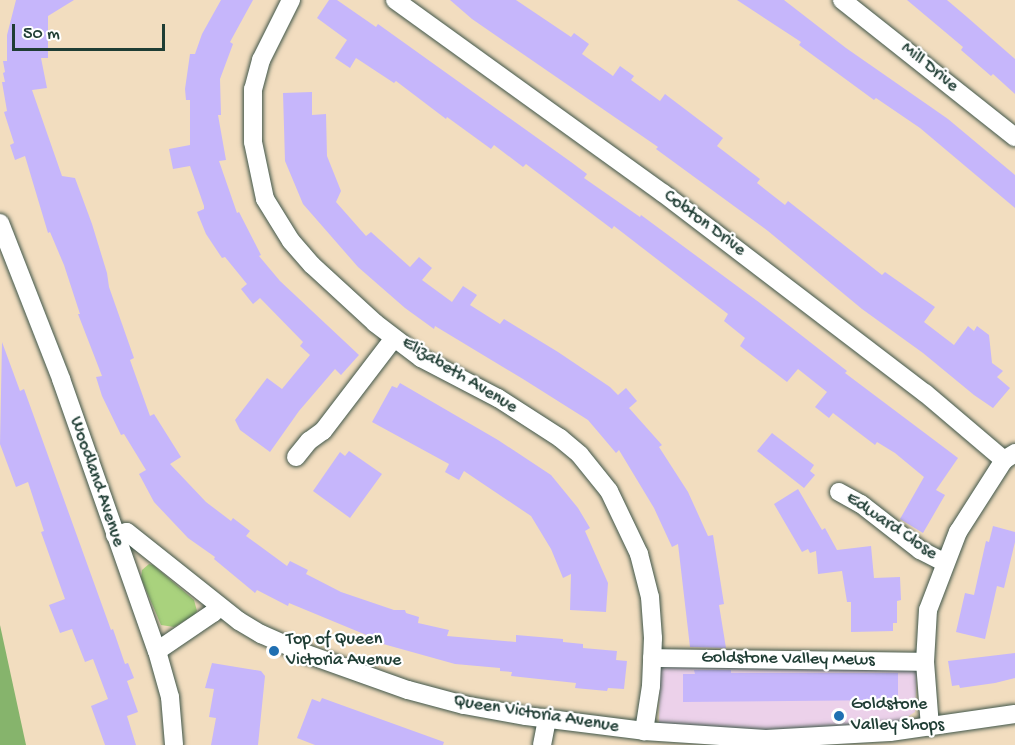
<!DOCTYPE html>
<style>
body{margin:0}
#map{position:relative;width:1015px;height:745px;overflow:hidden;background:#f2ddbf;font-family:"Gochi Hand",sans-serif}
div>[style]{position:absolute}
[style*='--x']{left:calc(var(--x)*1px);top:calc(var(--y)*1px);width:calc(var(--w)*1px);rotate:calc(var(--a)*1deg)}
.built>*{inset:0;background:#ecd1ea}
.green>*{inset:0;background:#a9d27d}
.forest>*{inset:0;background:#86b46c}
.building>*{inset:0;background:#c6b6fb}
.roads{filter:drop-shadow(0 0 2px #3f5549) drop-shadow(0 0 2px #3f5549)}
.minor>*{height:18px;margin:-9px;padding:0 9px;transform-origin:9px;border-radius:9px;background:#fff}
.dots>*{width:16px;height:16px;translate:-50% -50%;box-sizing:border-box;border:3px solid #fff;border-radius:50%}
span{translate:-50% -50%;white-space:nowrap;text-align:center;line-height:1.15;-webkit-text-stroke:4.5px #fff;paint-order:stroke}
.street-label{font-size:18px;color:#1f3d34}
.poi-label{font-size:18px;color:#1f3d34}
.left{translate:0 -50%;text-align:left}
.scale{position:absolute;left:12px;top:24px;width:153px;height:27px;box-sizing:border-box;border:3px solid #1f3d34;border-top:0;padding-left:8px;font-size:18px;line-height:21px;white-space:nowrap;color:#1f3d34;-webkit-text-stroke:4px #fff;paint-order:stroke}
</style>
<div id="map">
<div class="built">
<i style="clip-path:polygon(660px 667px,917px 667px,915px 712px,898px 723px,768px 732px,659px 725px)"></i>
</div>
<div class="green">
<i style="clip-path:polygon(149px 564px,153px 565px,194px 600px,197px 611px,194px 615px,174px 627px,161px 625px,141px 578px,142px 570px)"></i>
</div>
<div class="forest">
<i style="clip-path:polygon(0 625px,26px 745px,0 745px)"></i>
</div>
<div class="building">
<i style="clip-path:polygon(16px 0,74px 0,48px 16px,48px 58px,41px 58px,47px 88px,32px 90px,62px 176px,75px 178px,92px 224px,107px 273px,109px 287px,134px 358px,130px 360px,150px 416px,154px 414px,181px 457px,170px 464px,206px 502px,231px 521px,233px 518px,250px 531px,246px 536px,287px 566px,290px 561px,308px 570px,306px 574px,341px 592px,394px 610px,405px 610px,406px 613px,419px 617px,418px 623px,449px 630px,447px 636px,516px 642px,516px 635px,563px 639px,563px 642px,583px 644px,583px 648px,617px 651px,616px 660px,627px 661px,624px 689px,608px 688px,607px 691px,575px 688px,576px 683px,511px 676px,512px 672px,500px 671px,500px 668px,455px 664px,376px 642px,376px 639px,289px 603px,288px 606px,257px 590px,255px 593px,214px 559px,215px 557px,188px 538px,154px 502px,139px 474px,146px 470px,124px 434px,121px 435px,102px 396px,96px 377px,102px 376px,78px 314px,80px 314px,64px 265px,50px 232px,48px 233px,25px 156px,15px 160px,10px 145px,14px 143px,4px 112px,7px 111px,2px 82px,5px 82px,3px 73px,5px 72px,3px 61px,7px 61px,7px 35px)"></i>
<i style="clip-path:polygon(221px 0,253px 0,230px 42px,233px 44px,220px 79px,221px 115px,218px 115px,226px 160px,219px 161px,237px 213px,239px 212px,261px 255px,259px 256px,280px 281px,359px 355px,341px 375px,335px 369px,299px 411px,270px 452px,240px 430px,235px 420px,267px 378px,282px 389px,310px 355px,300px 346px,303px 342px,260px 298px,253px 304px,241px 289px,247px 284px,225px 257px,222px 258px,206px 234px,197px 212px,204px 209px,204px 206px,190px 166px,173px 169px,169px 149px,190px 145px,190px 100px,186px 100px,185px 89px,190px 54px,195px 54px,202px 34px)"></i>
<i style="clip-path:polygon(329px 0,337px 0,376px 27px,378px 24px,571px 162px,587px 174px,584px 178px,640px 217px,641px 215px,760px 303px,847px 371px,845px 373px,958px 458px,936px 490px,945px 495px,923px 533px,900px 519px,924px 477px,895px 453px,877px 442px,875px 445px,833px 413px,829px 418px,815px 407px,827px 392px,798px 369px,787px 382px,740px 346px,745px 338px,724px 321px,728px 314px,614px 226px,612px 229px,526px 164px,523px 167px,494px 145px,491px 149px,447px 117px,446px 119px,396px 81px,394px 83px,356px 58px,350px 68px,335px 58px,347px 40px,317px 18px)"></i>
<i style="clip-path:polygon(450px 0,516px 0,571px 37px,574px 33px,589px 44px,582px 54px,613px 76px,620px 66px,634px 76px,631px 80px,660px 101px,665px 94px,723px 138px,717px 146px,760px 179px,757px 183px,785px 205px,788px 201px,882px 275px,885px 272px,935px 307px,924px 322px,954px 345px,968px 326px,974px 331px,977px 326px,989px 335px,992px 363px,1003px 371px,997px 377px,1010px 388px,993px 408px,974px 395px,923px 353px,862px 309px,768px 231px,656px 149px,658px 147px,472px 19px)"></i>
<i style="clip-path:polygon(737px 0,784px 0,846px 48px,948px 119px,1015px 175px,1015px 208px,920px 128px,876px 98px,874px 100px,799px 45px,801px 42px)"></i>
<i style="clip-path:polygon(907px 0,947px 0,967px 17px,1015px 59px,1015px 94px,993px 74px,991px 76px,961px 50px,963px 47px)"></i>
<i style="clip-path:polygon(312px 92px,312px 115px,326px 114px,327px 156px,341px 191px,336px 202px,366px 236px,371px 232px,410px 267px,419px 257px,432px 268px,422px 280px,452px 302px,463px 286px,477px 295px,470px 305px,500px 324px,504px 319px,558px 352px,610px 387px,618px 395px,626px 388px,637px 401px,629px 408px,662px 445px,659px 447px,688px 492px,708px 536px,713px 535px,724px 604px,719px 605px,726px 648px,690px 647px,678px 544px,672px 547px,654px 508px,619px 450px,616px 453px,588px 420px,523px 379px,435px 326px,434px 329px,405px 308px,358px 267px,303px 204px,285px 161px,283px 93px)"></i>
<i style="clip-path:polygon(2px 342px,20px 391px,24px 389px,111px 630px,113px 629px,125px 664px,128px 663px,134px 678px,127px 681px,138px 712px,127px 716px,136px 745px,105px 745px,91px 706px,108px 699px,93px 659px,85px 662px,72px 629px,60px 633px,49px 605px,65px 599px,41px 532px,44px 531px,28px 482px,16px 487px,0 444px)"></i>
<i style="clip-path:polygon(400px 383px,498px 440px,551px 475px,578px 508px,590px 528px,585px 531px,608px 583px,606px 612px,570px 610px,571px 574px,563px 578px,551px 549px,531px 516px,464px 471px,459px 480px,445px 472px,449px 464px,372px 422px,392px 386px,397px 388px)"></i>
<i style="clip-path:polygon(772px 433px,814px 465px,810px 471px,815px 475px,804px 488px,757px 451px)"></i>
<i style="clip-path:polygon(349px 451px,382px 474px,350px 518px,313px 491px,340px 452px,345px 456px)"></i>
<i style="clip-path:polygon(798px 489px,822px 530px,825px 528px,837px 550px,871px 546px,874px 578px,900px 577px,901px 600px,897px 601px,897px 623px,893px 623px,893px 631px,851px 632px,851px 602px,847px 602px,842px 571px,818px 574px,816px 551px,810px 553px,808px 549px,802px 552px,774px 504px)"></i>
<i style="clip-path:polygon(993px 526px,1015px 532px,1015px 542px,1004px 588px,997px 586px,985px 639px,956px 632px,965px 593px,974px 595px,986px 541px,989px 542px)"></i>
<i style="clip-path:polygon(1015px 653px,1015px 678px,995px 683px,960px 688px,959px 685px,952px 686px,948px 661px)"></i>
<i style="clip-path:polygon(212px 663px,261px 671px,265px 676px,258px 745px,211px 745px,216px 718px,209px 717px,214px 689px,205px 688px)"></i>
<i style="clip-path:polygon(694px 670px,731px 670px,731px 673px,898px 673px,898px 700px,683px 702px,683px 674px,695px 674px)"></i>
<i style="clip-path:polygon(322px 698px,444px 742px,443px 745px,315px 745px,297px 738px,312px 699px,320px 702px)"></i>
</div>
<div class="roads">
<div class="minor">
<i style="--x:291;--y:0;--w:67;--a:116.6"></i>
<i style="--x:261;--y:60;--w:30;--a:105"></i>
<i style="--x:253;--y:89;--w:53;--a:90"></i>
<i style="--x:253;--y:142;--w:58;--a:78.1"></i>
<i style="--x:265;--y:199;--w:49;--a:58.2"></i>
<i style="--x:291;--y:241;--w:32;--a:49"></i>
<i style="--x:312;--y:265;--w:86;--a:42.6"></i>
<i style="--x:375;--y:323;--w:58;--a:37.3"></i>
<i style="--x:421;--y:358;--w:87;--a:27.5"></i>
<i style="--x:498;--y:398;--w:74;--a:32.8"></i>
<i style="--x:560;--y:438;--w:26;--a:40"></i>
<i style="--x:580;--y:455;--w:46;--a:51.1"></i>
<i style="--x:609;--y:491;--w:70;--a:64.5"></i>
<i style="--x:639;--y:554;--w:44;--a:75.7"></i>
<i style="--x:650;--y:597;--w:41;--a:85.8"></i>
<i style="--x:653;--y:638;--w:48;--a:92.4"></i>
<i style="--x:651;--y:686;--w:46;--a:98.8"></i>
<i style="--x:395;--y:0;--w:330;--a:35.8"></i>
<i style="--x:663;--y:193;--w:330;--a:37.4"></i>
<i style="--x:925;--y:393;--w:104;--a:40.3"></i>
<i style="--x:842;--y:0;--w:221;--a:38.4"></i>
<i style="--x:0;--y:223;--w:168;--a:68.6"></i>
<i style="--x:61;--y:379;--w:288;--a:70.6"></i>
<i style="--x:157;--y:651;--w:48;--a:74.2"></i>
<i style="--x:170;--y:697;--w:48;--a:85.2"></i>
<i style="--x:296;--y:457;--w:21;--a:-51"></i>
<i style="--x:309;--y:441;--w:17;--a:-36"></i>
<i style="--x:323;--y:431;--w:117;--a:-52.6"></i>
<i style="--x:839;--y:492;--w:25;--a:29"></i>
<i style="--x:861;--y:504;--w:75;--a:37.9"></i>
<i style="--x:920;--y:550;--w:27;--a:27"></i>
<i style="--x:115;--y:535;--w:12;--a:-14"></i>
<i style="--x:127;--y:532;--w:143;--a:38.5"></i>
<i style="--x:239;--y:621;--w:26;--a:31"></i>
<i style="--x:261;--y:634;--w:47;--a:23.8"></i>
<i style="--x:304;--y:653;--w:110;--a:19.6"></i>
<i style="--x:408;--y:690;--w:58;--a:15"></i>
<i style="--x:464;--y:705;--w:63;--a:10.1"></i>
<i style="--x:526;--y:716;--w:119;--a:7.2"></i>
<i style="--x:644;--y:731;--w:122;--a:3.8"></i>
<i style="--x:766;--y:739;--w:124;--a:-3.2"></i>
<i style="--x:890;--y:732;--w:126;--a:-8.2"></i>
<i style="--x:157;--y:651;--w:68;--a:-34.2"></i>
<i style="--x:213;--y:613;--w:9;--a:-49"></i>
<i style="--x:652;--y:658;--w:273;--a:0.8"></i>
<i style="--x:930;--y:727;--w:65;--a:-94.4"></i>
<i style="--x:925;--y:662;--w:52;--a:-86.7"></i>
<i style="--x:928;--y:610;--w:84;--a:-69"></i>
<i style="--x:958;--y:532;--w:85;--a:-57.4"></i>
<i style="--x:1004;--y:460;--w:13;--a:-32"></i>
<i style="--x:542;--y:745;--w:26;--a:-79"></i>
</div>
</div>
<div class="dots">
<i style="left:274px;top:651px;background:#1f6fb2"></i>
<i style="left:839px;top:716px;background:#1f6fb2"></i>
</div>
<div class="street-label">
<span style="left:929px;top:68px;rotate:39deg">Mill Drive</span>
<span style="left:704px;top:224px;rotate:37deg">Cobton Drive</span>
<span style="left:459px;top:376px;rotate:31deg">Elizabeth Avenue</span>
<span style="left:96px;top:482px;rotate:71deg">Woodland Avenue</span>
<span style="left:891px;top:527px;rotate:34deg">Edward Close</span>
<span style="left:788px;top:660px;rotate:1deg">Goldstone Valley Mews</span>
<span style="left:536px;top:715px;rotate:9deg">Queen Victoria Avenue</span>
</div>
<div class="poi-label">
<span class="left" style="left:286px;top:651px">Top of Queen<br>Victoria Avenue</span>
<span class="left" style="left:851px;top:716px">Goldstone<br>Valley Shops</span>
</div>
<div class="scale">50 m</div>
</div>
